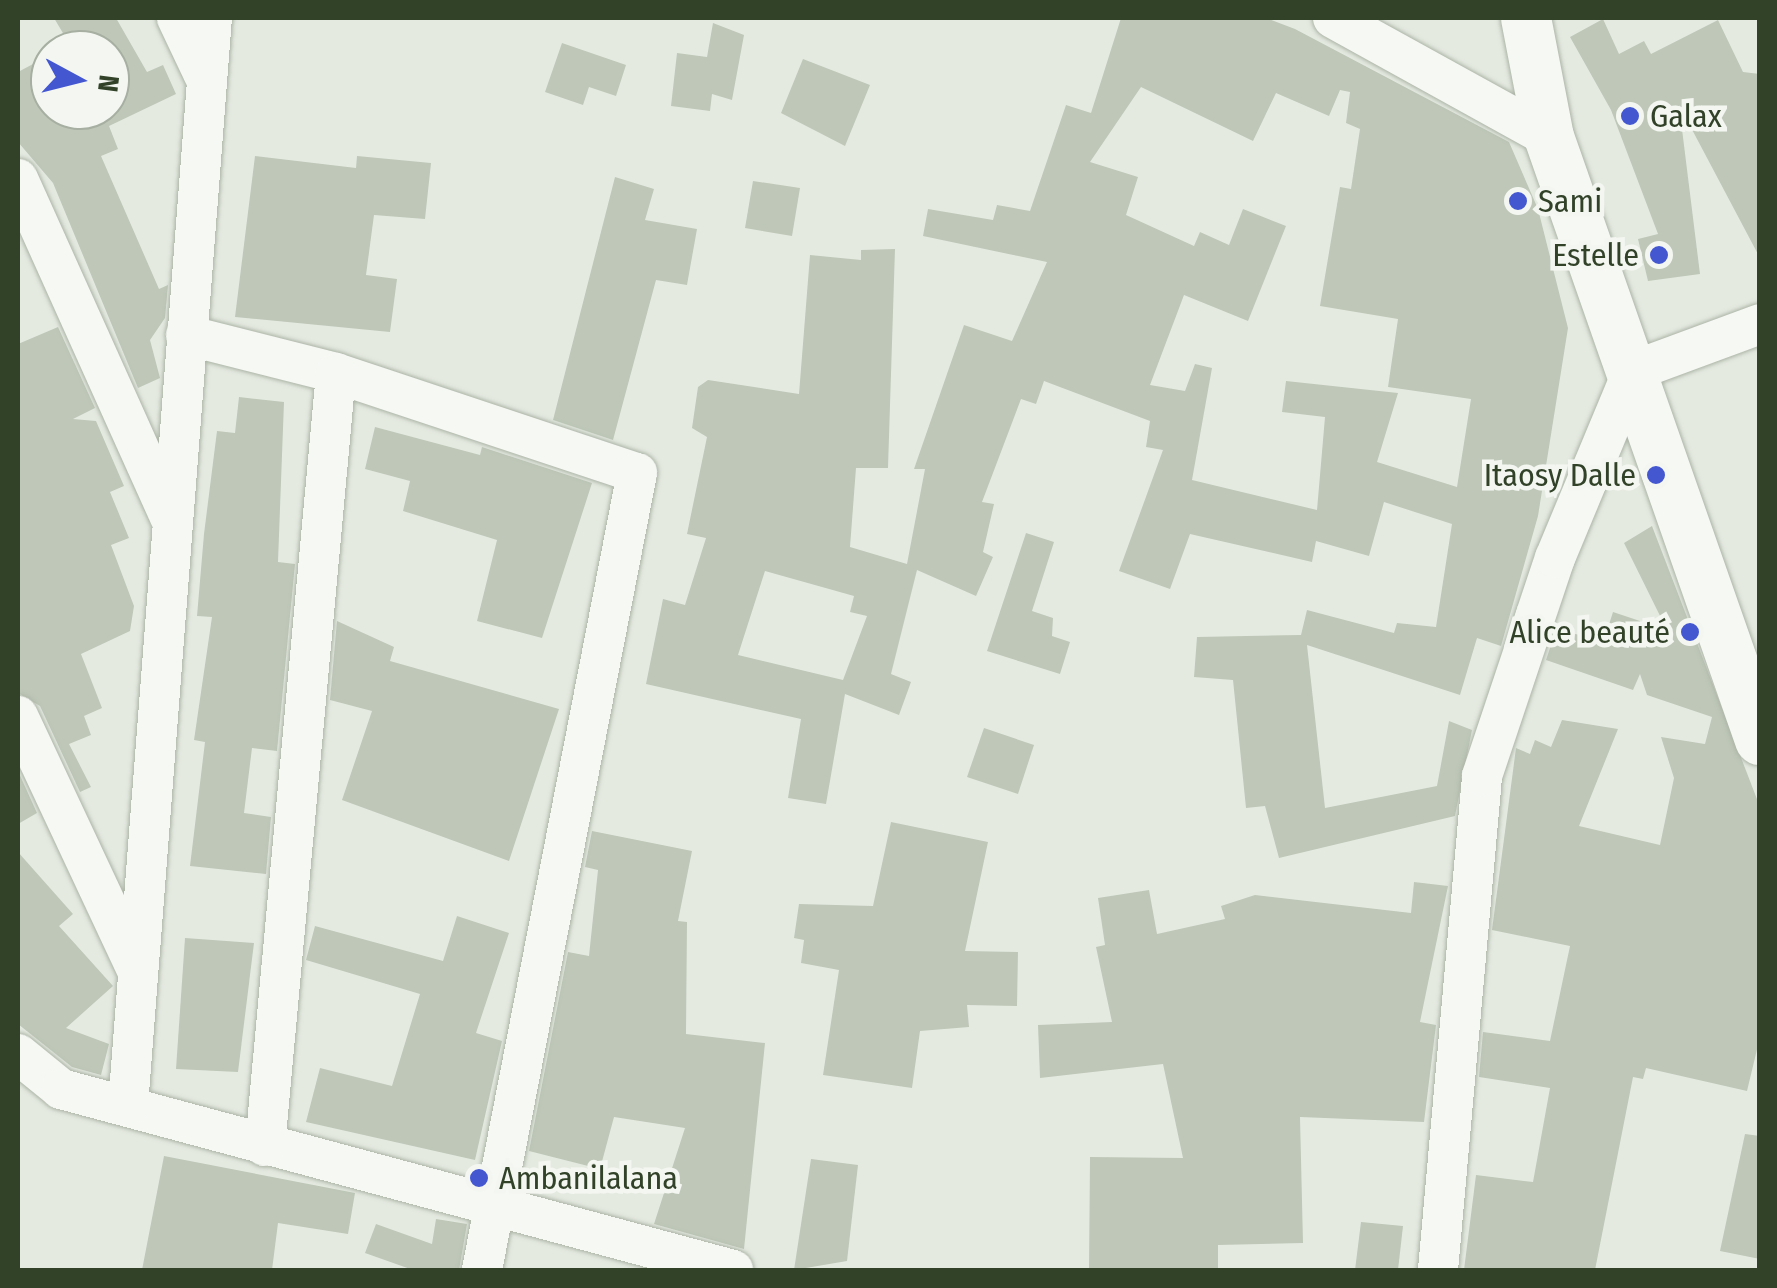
<!DOCTYPE html>
<meta charset="utf-8">
<style>
body{margin:0}
#map{position:relative;width:1777px;height:1288px;overflow:hidden;background:#e5eae1;font-family:"Fira Sans Condensed",sans-serif}
div>[style]{position:absolute}
[style*='--x']{left:calc(var(--x)*1px);top:calc(var(--y)*1px);width:calc(var(--w)*1px);rotate:calc(var(--a)*1deg)}
.building>*{inset:0;background:#bec7b8}
.roads{filter:drop-shadow(0 0 2px #acb4a6) drop-shadow(0 0 2px #acb4a6)}
.minor>*{height:40px;margin:-20px;padding:0 20px;transform-origin:20px;border-radius:20px;background:#f6f8f4}
.tertiary>*{height:50px;margin:-25px;padding:0 25px;transform-origin:25px;border-radius:25px;background:#f6f8f4}
.dots>*{width:28px;height:28px;translate:-50% -50%;box-sizing:border-box;border:5px solid #f4f7f1;border-radius:50%}
span{translate:-50% -50%;white-space:nowrap;text-align:center;line-height:1.15;-webkit-text-stroke:9px #f4f7f1;paint-order:stroke}
.poi-label{font-size:32px;color:#324229}
.left{translate:0 -50%;text-align:left}
.right{translate:-100% -50%;text-align:right}
.frame{position:absolute;inset:0;border:20px solid #324229;pointer-events:none}
.north{position:absolute;left:30px;top:30px;width:100px;height:100px;box-sizing:border-box;background:#f4f7f1;border:2px solid #a6afa1;border-radius:50%;rotate:97deg;font-size:28px;font-weight:700;line-height:40px;text-align:center;color:#324229}
.north::after{content:'';display:block;margin:auto;width:35px;height:45px;background:#4457d1;clip-path:polygon(50% 0,100% 100%,50% 72%,0 100%)}
</style>
<div id="map">
<div class="building">
<i style="clip-path:polygon(54px 18px,116px 18px,147px 72px,163px 65px,176px 94px,109px 126px,118px 149px,101px 156px,159px 289px,168px 285px,165px 318px,150px 340px,160px 378px,138px 388px,53px 183px,18px 142px,18px 72px,50px 55px,50px 110px,110px 110px,110px 50px,60px 50px,70px 45px)"></i>
<i style="clip-path:polygon(evenodd,1121px 18px,1266px 18px,1295px 29px,1509px 142px,1538px 209px,1568px 328px,1538px 516px,1501px 646px,1477px 638px,1460px 695px,1307px 645px,1325px 808px,1437px 786px,1449px 721px,1472px 730px,1455px 816px,1279px 858px,1265px 806px,1246px 808px,1233px 680px,1194px 677px,1197px 637px,1301px 635px,1307px 610px,1394px 633px,1397px 623px,1436px 627px,1452px 524px,1384px 502px,1369px 556px,1316px 541px,1312px 562px,1190px 534px,1170px 589px,1119px 571px,1163px 450px,1146px 447px,1150px 421px,1044px 381px,1036px 404px,1021px 399px,982px 502px,994px 504px,983px 552px,993px 557px,976px 596px,917px 570px,891px 674px,911px 682px,899px 715px,845px 694px,826px 804px,788px 798px,801px 719px,646px 684px,663px 599px,685px 605px,706px 538px,687px 534px,707px 437px,692px 428px,698px 387px,708px 380px,799px 394px,810px 255px,861px 260px,861px 250px,895px 249px,888px 468px,856px 468px,850px 547px,907px 564px,925px 469px,914px 469px,964px 325px,1012px 341px,1047px 262px,923px 236px,928px 209px,993px 220px,997px 205px,1030px 211px,1066px 105px,1091px 113px,1121px 18px,1141px 87px,1253px 141px,1276px 93px,1329px 116px,1340px 90px,1350px 92px,1346px 123px,1360px 129px,1351px 189px,1340px 187px,1320px 306px,1398px 319px,1388px 387px,1471px 399px,1457px 487px,1377px 462px,1398px 393px,1286px 381px,1282px 412px,1325px 417px,1317px 510px,1192px 480px,1212px 368px,1195px 364px,1185px 391px,1150px 385px,1184px 295px,1248px 321px,1286px 226px,1243px 209px,1229px 245px,1200px 232px,1194px 246px,1126px 215px,1138px 177px,1090px 162px,1141px 87px,1121px 18px,765px 571px,854px 596px,850px 612px,867px 616px,843px 680px,738px 655px,765px 571px)"></i>
<i style="clip-path:polygon(1603px 19px,1619px 54px,1644px 41px,1651px 54px,1718px 20px,1743px 72px,1760px 74px,1760px 258px,1679px 105px,1700px 274px,1648px 281px,1638px 239px,1658px 234px,1611px 110px,1570px 37px)"></i>
<i style="clip-path:polygon(713px 23px,744px 35px,732px 100px,712px 94px,710px 111px,671px 106px,677px 53px,707px 57px)"></i>
<i style="clip-path:polygon(562px 43px,626px 65px,616px 96px,589px 87px,583px 105px,545px 92px)"></i>
<i style="clip-path:polygon(803px 59px,870px 85px,845px 146px,781px 113px)"></i>
<i style="clip-path:polygon(255px 156px,356px 168px,357px 156px,431px 163px,425px 219px,374px 215px,366px 275px,397px 279px,390px 332px,235px 317px)"></i>
<i style="clip-path:polygon(615px 177px,654px 189px,645px 220px,697px 229px,687px 285px,656px 280px,613px 440px,553px 420px)"></i>
<i style="clip-path:polygon(753px 181px,800px 188px,792px 236px,745px 228px)"></i>
<i style="clip-path:polygon(58px 327px,95px 408px,73px 419px,96px 421px,124px 486px,110px 492px,129px 538px,111px 545px,134px 606px,130px 631px,81px 654px,102px 708px,84px 716px,91px 735px,69px 744px,91px 787px,80px 792px,40px 706px,18px 693px,18px 344px)"></i>
<i style="clip-path:polygon(239px 397px,284px 402px,278px 562px,295px 564px,277px 751px,252px 748px,244px 813px,271px 817px,266px 874px,190px 866px,205px 742px,194px 740px,212px 617px,197px 616px,204px 534px,217px 431px,235px 433px)"></i>
<i style="clip-path:polygon(375px 427px,480px 455px,482px 447px,592px 483px,542px 638px,477px 621px,497px 540px,403px 511px,410px 481px,365px 469px)"></i>
<i style="clip-path:polygon(1652px 526px,1760px 807px,1760px 1037px,1747px 1091px,1646px 1068px,1643px 1079px,1633px 1077px,1595px 1270px,1464px 1270px,1476px 1175px,1533px 1182px,1550px 1088px,1479px 1077px,1483px 1032px,1550px 1041px,1570px 946px,1492px 930px,1516px 748px,1530px 754px,1535px 740px,1551px 747px,1562px 720px,1618px 729px,1579px 826px,1660px 845px,1674px 778px,1661px 737px,1705px 744px,1712px 717px,1647px 695px,1640px 674px,1633px 690px,1546px 660px,1556px 630px,1604px 640px,1613px 612px,1667px 630px,1624px 543px)"></i>
<i style="clip-path:polygon(1026px 533px,1054px 542px,1032px 611px,1053px 618px,1052px 636px,1070px 642px,1060px 674px,987px 651px)"></i>
<i style="clip-path:polygon(337px 621px,394px 647px,390px 661px,559px 709px,509px 861px,342px 800px,372px 711px,330px 700px)"></i>
<i style="clip-path:polygon(984px 728px,1034px 745px,1018px 794px,967px 777px)"></i>
<i style="clip-path:polygon(18px 771px,37px 813px,18px 824px)"></i>
<i style="clip-path:polygon(891px 822px,988px 842px,965px 951px,1018px 952px,1017px 1006px,967px 1005px,969px 1027px,920px 1031px,912px 1088px,823px 1075px,839px 970px,801px 963px,804px 940px,794px 938px,799px 904px,873px 906px)"></i>
<i style="clip-path:polygon(592px 831px,692px 851px,678px 921px,687px 922px,686px 1034px,765px 1043px,744px 1249px,654px 1224px,685px 1128px,614px 1117px,600px 1169px,529px 1151px,568px 952px,589px 956px,598px 870px,585px 867px)"></i>
<i style="clip-path:polygon(18px 852px,73px 914px,59px 926px,113px 986px,66px 1028px,109px 1044px,101px 1075px,72px 1067px,18px 1024px)"></i>
<i style="clip-path:polygon(1414px 882px,1448px 886px,1420px 1022px,1436px 1025px,1424px 1122px,1300px 1117px,1303px 1243px,1218px 1245px,1218px 1270px,1089px 1270px,1090px 1157px,1183px 1158px,1163px 1064px,1040px 1078px,1038px 1025px,1112px 1022px,1096px 947px,1105px 945px,1098px 898px,1149px 890px,1157px 934px,1225px 919px,1221px 906px,1255px 895px,1411px 913px)"></i>
<i style="clip-path:polygon(457px 916px,509px 933px,476px 1033px,502px 1041px,475px 1160px,306px 1122px,320px 1068px,392px 1086px,420px 994px,306px 960px,315px 926px,443px 961px)"></i>
<i style="clip-path:polygon(185px 938px,254px 943px,238px 1072px,176px 1069px)"></i>
<i style="clip-path:polygon(1745px 1134px,1760px 1136px,1760px 1259px,1720px 1251px)"></i>
<i style="clip-path:polygon(164px 1156px,355px 1193px,348px 1234px,278px 1223px,272px 1270px,142px 1270px)"></i>
<i style="clip-path:polygon(811px 1159px,858px 1165px,847px 1261px,794px 1270px)"></i>
<i style="clip-path:polygon(436px 1219px,467px 1224px,459px 1270px,413px 1270px,365px 1253px,376px 1224px,432px 1244px)"></i>
<i style="clip-path:polygon(1361px 1222px,1403px 1226px,1398px 1270px,1355px 1270px)"></i>
</div>
<div class="roads">
<div class="minor">
<i style="--x:177;--y:18;--w:63;--a:64.7"></i>
<i style="--x:1333;--y:18;--w:247;--a:28.9"></i>
<i style="--x:18;--y:179;--w:371;--a:65.8"></i>
<i style="--x:186;--y:335;--w:155;--a:14.2"></i>
<i style="--x:336;--y:373;--w:317;--a:18.4"></i>
<i style="--x:637;--y:473;--w:812;--a:101.01"></i>
<i style="--x:18;--y:716;--w:280;--a:64.9"></i>
<i style="--x:18;--y:1054;--w:55;--a:39.1"></i>
<i style="--x:61;--y:1089;--w:696;--a:15.07"></i>
<i style="--x:128;--y:1106;--w:1091;--a:-85.59"></i>
<i style="--x:265;--y:1146;--w:776;--a:-84.75"></i>
<i style="--x:1438;--y:1270;--w:496;--a:-84.9"></i>
<i style="--x:1482;--y:776;--w:230;--a:-71.5"></i>
<i style="--x:1555;--y:558;--w:203;--a:-67.4"></i>
<i style="--x:1633;--y:371;--w:135;--a:-20.3"></i>
</div>
<div class="tertiary">
<i style="--x:1526;--y:18;--w:121;--a:79.1"></i>
<i style="--x:1549;--y:137;--w:639;--a:70.71"></i>
</div>
</div>
<div class="dots">
<i style="left:1630px;top:116px;background:#4457d1"></i>
<i style="left:1518px;top:201px;background:#4457d1"></i>
<i style="left:1659px;top:255px;background:#4457d1"></i>
<i style="left:1656px;top:475px;background:#4457d1"></i>
<i style="left:1690px;top:632px;background:#4457d1"></i>
<i style="left:479px;top:1178px;background:#4457d1"></i>
</div>
<div class="poi-label">
<span class="left" style="left:1650px;top:116px">Galax</span>
<span class="left" style="left:1538px;top:201px">Sami</span>
<span class="right" style="left:1639px;top:255px">Estelle</span>
<span class="right" style="left:1636px;top:475px">Itaosy Dalle</span>
<span class="right" style="left:1670px;top:632px">Alice beauté</span>
<span class="left" style="left:499px;top:1178px">Ambanilalana</span>
</div>
<div class="frame"></div>
<div class="north">N</div>
</div>
